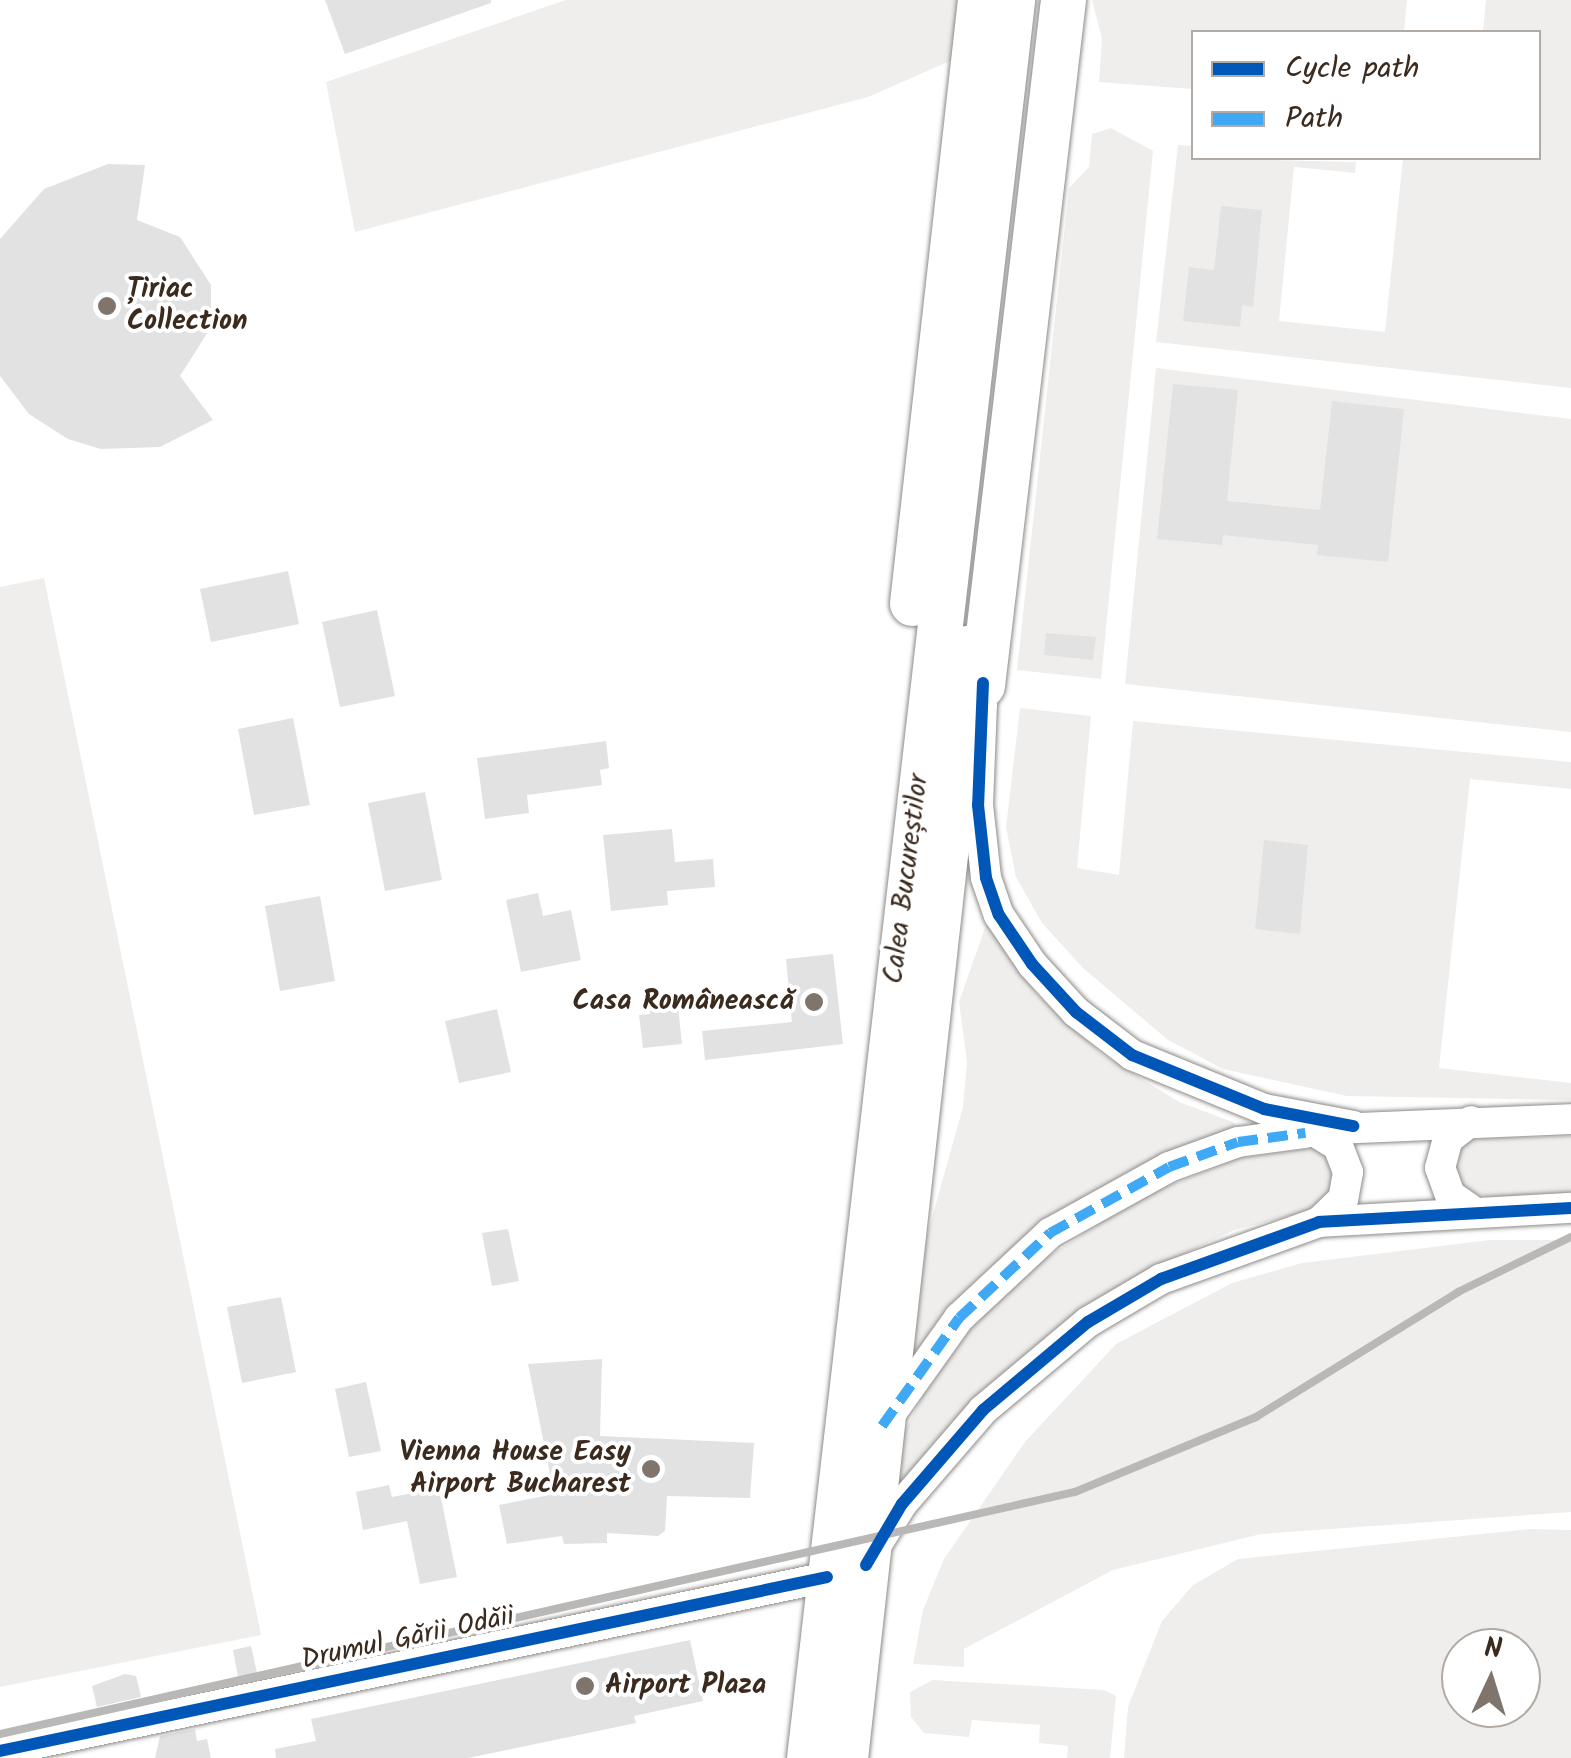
<!DOCTYPE html>
<meta charset="utf-8">
<style>
body{margin:0}
#map{position:relative;width:1571px;height:1758px;overflow:hidden;background:#fff;font-family:Kalam,sans-serif}
div>[style]{position:absolute}
[style*='--x']{left:calc(var(--x)*1px);top:calc(var(--y)*1px);width:calc(var(--w)*1px);rotate:calc(var(--a)*1deg)}
.green>*{inset:0;background:#efeeed}
.building>*{inset:0;background:#e3e2e2}
.roads{filter:drop-shadow(0 0 2px #8e8b88) drop-shadow(0 0 2px #8e8b88)}
.minor>*{height:30px;margin:-15px;padding:0 15px;transform-origin:15px;border-radius:15px;background:#fff}
.highway>*{height:45px;margin:-22.5px;padding:0 22.5px;transform-origin:22.5px;border-radius:22.5px;background:#fff}
.rail>*{height:8px;margin:-4px;padding:0 4px;transform-origin:4px;border-radius:4px;background:#b9b8b6}
.quiet>*{height:10px;margin-top:-5px;transform-origin:0;background:repeating-linear-gradient(90deg,#3fa9f5 0 20px,transparent 0 30px)}
.cycleway>*{height:12px;margin:-6px;padding:0 6px;transform-origin:6px;border-radius:6px;background:#0057b8}
.dots>*{width:28px;height:28px;translate:-50% -50%;box-sizing:border-box;border:5px solid #fff;border-radius:50%}
span{translate:-50% -50%;white-space:nowrap;text-align:center;line-height:1.15;-webkit-text-stroke:8px #fff;paint-order:stroke}
.poi-label{font-size:28px;color:#3b2a1e;font-weight:700}
.left{translate:0 -50%;text-align:left}
.right{translate:-100% -50%;text-align:right}
.street-label{font-size:28px;color:#3b2a1e}
.legend{position:absolute;left:1191px;top:30px;width:350px;height:130px;box-sizing:border-box;background:#fff;border:2px solid #b1aaa5;margin:0;padding:12px 18px;list-style:none;font-size:30px;color:#3b2a1e}
.legend li{display:flex;align-items:center;gap:20px;height:50px}
.legend b{width:50px;border:2px solid #b1aaa5}
.north{position:absolute;left:1441px;top:1628px;width:100px;height:100px;box-sizing:border-box;background:#fff;border:2px solid #b1aaa5;border-radius:50%;rotate:4deg;font-size:28px;font-weight:700;line-height:40px;text-align:center;color:#3b2a1e}
.north::after{content:'';display:block;margin:auto;width:35px;height:45px;background:#80756d;clip-path:polygon(50% 0,100% 100%,50% 72%,0 100%)}
</style>
<div id="map">
<div class="green">
<i style="clip-path:polygon(566px 0,969px 0,952px 60px,868px 97px,355px 232px,326px 82px)"></i>
<i style="clip-path:polygon(1407px 0,1404px 32px,1194px 32px,1193px 89px,1099px 82px,1102px 38px,1092px 0)"></i>
<i style="clip-path:polygon(1486px 0,1571px 0,1571px 388px,1156px 342px,1178px 145px,1193px 146px,1194px 158px,1356px 162px,1355px 173px,1294px 167px,1279px 321px,1385px 332px,1403px 158px,1538px 158px,1538px 32px,1483px 32px)"></i>
<i style="clip-path:polygon(1111px 128px,1153px 151px,1101px 679px,1017px 670px,1069px 188px,1089px 167px,1092px 134px)"></i>
<i style="clip-path:polygon(1156px 368px,1571px 419px,1571px 732px,1125px 684px)"></i>
<i style="clip-path:polygon(44px 578px,261px 1635px,0 1687px,0 587px)"></i>
<i style="clip-path:polygon(1020px 708px,1091px 716px,1077px 868px,1119px 875px,1133px 721px,1571px 762px,1571px 789px,1470px 779px,1439px 1068px,1571px 1083px,1571px 1100px,1347px 1096px,1223px 1069px,1168px 1040px,1083px 968px,1042px 923px,1016px 877px,1006px 827px)"></i>
<i style="clip-path:polygon(987px 922px,1037px 995px,1103px 1055px,1179px 1102px,1233px 1122px,1241px 1133px,1130px 1179px,909px 1375px,927px 1236px,963px 1107px,967px 1062px,959px 1002px)"></i>
<i style="clip-path:polygon(1571px 1136px,1571px 1196px,1497px 1198px,1468px 1193px,1457px 1184px,1452px 1160px,1457px 1146px,1472px 1139px)"></i>
<i style="clip-path:polygon(1312px 1148px,1327px 1154px,1342px 1180px,1323px 1208px,1234px 1230px,1137px 1276px,898px 1487px,904px 1433px,940px 1361px,986px 1307px,1038px 1263px,1142px 1196px,1240px 1158px)"></i>
<i style="clip-path:polygon(1490px 1240px,1571px 1240px,1571px 1512px,1261px 1534px,1113px 1570px,964px 1649px,964px 1667px,913px 1664px,923px 1610px,944px 1559px,1025px 1442px,1116px 1344px,1232px 1283px,1302px 1263px)"></i>
<i style="clip-path:polygon(evenodd,1531px 1529px,1571px 1530px,1571px 1758px,1124px 1758px,1128px 1707px,1162px 1621px,1193px 1585px,1238px 1559px,1531px 1529px,1461px 1648px,1521px 1648px,1521px 1708px,1461px 1708px,1461px 1648px)"></i>
<i style="clip-path:polygon(933px 1680px,1104px 1690px,1116px 1696px,1110px 1758px,1067px 1758px,1068px 1746px,1039px 1743px,1040px 1725px,972px 1720px,969px 1737px,924px 1733px,911px 1717px,910px 1692px)"></i>
</div>
<div class="building">
<i style="clip-path:polygon(325px 0,491px 0,491px 3px,345px 54px)"></i>
<i style="clip-path:polygon(108px 164px,145px 165px,137px 220px,180px 237px,211px 285px,211px 327px,180px 376px,213px 420px,160px 447px,101px 449px,68px 439px,29px 414px,0 376px,0 239px,44px 189px)"></i>
<i style="clip-path:polygon(1221px 206px,1262px 210px,1253px 307px,1242px 305px,1240px 327px,1183px 321px,1189px 267px,1214px 270px)"></i>
<i style="clip-path:polygon(1173px 384px,1238px 390px,1227px 501px,1320px 510px,1332px 401px,1404px 409px,1388px 562px,1317px 555px,1318px 545px,1223px 535px,1222px 545px,1157px 539px)"></i>
<i style="clip-path:polygon(288px 571px,299px 624px,211px 642px,200px 589px)"></i>
<i style="clip-path:polygon(377px 610px,395px 696px,340px 707px,322px 622px)"></i>
<i style="clip-path:polygon(1046px 633px,1096px 637px,1093px 660px,1044px 655px)"></i>
<i style="clip-path:polygon(293px 718px,310px 805px,254px 815px,238px 729px)"></i>
<i style="clip-path:polygon(606px 741px,609px 768px,600px 770px,602px 785px,527px 795px,529px 813px,485px 819px,477px 758px)"></i>
<i style="clip-path:polygon(425px 792px,442px 880px,385px 891px,368px 803px)"></i>
<i style="clip-path:polygon(672px 829px,675px 862px,713px 859px,715px 887px,667px 891px,668px 905px,611px 911px,603px 835px)"></i>
<i style="clip-path:polygon(1264px 840px,1308px 845px,1300px 934px,1255px 929px)"></i>
<i style="clip-path:polygon(538px 893px,543px 916px,571px 910px,581px 960px,521px 972px,506px 900px)"></i>
<i style="clip-path:polygon(320px 896px,335px 981px,280px 991px,265px 906px)"></i>
<i style="clip-path:polygon(833px 954px,843px 1044px,705px 1060px,702px 1031px,792px 1022px,786px 959px)"></i>
<i style="clip-path:polygon(677px 997px,682px 1044px,643px 1048px,639px 1015px,650px 1014px,649px 1001px)"></i>
<i style="clip-path:polygon(497px 1009px,511px 1072px,459px 1083px,445px 1021px)"></i>
<i style="clip-path:polygon(508px 1229px,519px 1281px,492px 1286px,482px 1233px)"></i>
<i style="clip-path:polygon(281px 1297px,296px 1372px,242px 1383px,227px 1307px)"></i>
<i style="clip-path:polygon(602px 1359px,600px 1436px,754px 1443px,750px 1498px,667px 1496px,665px 1531px,658px 1536px,607px 1533px,607px 1543px,564px 1544px,562px 1536px,507px 1544px,499px 1505px,554px 1494px,528px 1364px)"></i>
<i style="clip-path:polygon(366px 1382px,381px 1451px,349px 1457px,335px 1389px)"></i>
<i style="clip-path:polygon(389px 1485px,392px 1497px,439px 1488px,457px 1577px,420px 1584px,407px 1521px,363px 1530px,356px 1492px)"></i>
<i style="clip-path:polygon(690px 1640px,703px 1701px,634px 1716px,636px 1723px,468px 1758px,276px 1758px,275px 1749px,316px 1741px,311px 1719px)"></i>
<i style="clip-path:polygon(251px 1646px,257px 1673px,238px 1677px,233px 1650px)"></i>
<i style="clip-path:polygon(125px 1674px,136px 1676px,141px 1697px,97px 1707px,92px 1686px)"></i>
<i style="clip-path:polygon(195px 1729px,197px 1741px,207px 1739px,211px 1758px,155px 1758px,160px 1736px)"></i>
</div>
<div class="roads">
<div class="minor">
<i style="--x:982;--y:704;--w:101;--a:92.3"></i>
<i style="--x:978;--y:805;--w:73;--a:83.7"></i>
<i style="--x:986;--y:878;--w:39;--a:71"></i>
<i style="--x:999;--y:915;--w:59;--a:56"></i>
<i style="--x:1032;--y:964;--w:65;--a:47.5"></i>
<i style="--x:1076;--y:1012;--w:71;--a:37.5"></i>
<i style="--x:1132;--y:1055;--w:143;--a:22.2"></i>
<i style="--x:1264;--y:1109;--w:91;--a:10.8"></i>
<i style="--x:1335;--y:1129;--w:236;--a:-2.4"></i>
<i style="--x:1314;--y:1131;--w:28;--a:32"></i>
<i style="--x:1338;--y:1146;--w:28;--a:69"></i>
<i style="--x:1348;--y:1172;--w:27;--a:100"></i>
<i style="--x:1343;--y:1199;--w:33;--a:136"></i>
<i style="--x:1470;--y:1209;--w:24;--a:-145"></i>
<i style="--x:1450;--y:1195;--w:29;--a:-110"></i>
<i style="--x:1440;--y:1168;--w:30;--a:-75"></i>
<i style="--x:1448;--y:1139;--w:29;--a:-38"></i>
<i style="--x:887;--y:1419;--w:124;--a:-54.5"></i>
<i style="--x:959;--y:1318;--w:125;--a:-43"></i>
<i style="--x:1050;--y:1233;--w:136;--a:-29"></i>
<i style="--x:1169;--y:1167;--w:73;--a:-19.9"></i>
<i style="--x:1238;--y:1142;--w:68;--a:-7.7"></i>
<i style="--x:874;--y:1549;--w:53;--a:-58.1"></i>
<i style="--x:902;--y:1504;--w:124;--a:-49.2"></i>
<i style="--x:983;--y:1410;--w:137;--a:-40"></i>
<i style="--x:1088;--y:1322;--w:85;--a:-30.5"></i>
<i style="--x:1161;--y:1279;--w:168;--a:-19.8"></i>
<i style="--x:1319;--y:1222;--w:252;--a:-3.2"></i>
<i style="--x:0;--y:1751;--w:845;--a:-11.88"></i>
</div>
<div class="highway">
<i style="--x:912;--y:603;--w:607;--a:-83.57"></i>
<i style="--x:982;--y:685;--w:690;--a:-83.26"></i>
<i style="--x:809;--y:1758;--w:1770;--a:-83.41"></i>
<i style="--x:845;--y:1758;--w:1117;--a:-83.68"></i>
</div>
</div>
<div class="rail">
<i style="--x:0;--y:1734;--w:1102;--a:-12.69"></i>
<i style="--x:1075;--y:1492;--w:196;--a:-22.5"></i>
<i style="--x:1256;--y:1417;--w:238;--a:-31.7"></i>
<i style="--x:1458;--y:1292;--w:126;--a:-26"></i>
</div>
<div class="quiet">
<i style="--x:882;--y:1426;--w:133;--a:-54.5"></i>
<i style="--x:959;--y:1318;--w:125;--a:-43"></i>
<i style="--x:1050;--y:1233;--w:136;--a:-29"></i>
<i style="--x:1169;--y:1167;--w:73;--a:-19.9"></i>
<i style="--x:1238;--y:1142;--w:68;--a:-7.7"></i>
</div>
<div class="cycleway">
<i style="--x:983;--y:683;--w:122;--a:92.3"></i>
<i style="--x:978;--y:805;--w:73;--a:83.7"></i>
<i style="--x:986;--y:878;--w:39;--a:71"></i>
<i style="--x:999;--y:915;--w:59;--a:56"></i>
<i style="--x:1032;--y:964;--w:65;--a:47.5"></i>
<i style="--x:1076;--y:1012;--w:71;--a:37.5"></i>
<i style="--x:1132;--y:1055;--w:143;--a:22.2"></i>
<i style="--x:1264;--y:1109;--w:91;--a:10.8"></i>
<i style="--x:866;--y:1565;--w:71;--a:-59.5"></i>
<i style="--x:902;--y:1504;--w:124;--a:-49.2"></i>
<i style="--x:983;--y:1410;--w:137;--a:-40"></i>
<i style="--x:1088;--y:1322;--w:85;--a:-30.5"></i>
<i style="--x:1161;--y:1279;--w:168;--a:-19.8"></i>
<i style="--x:1319;--y:1222;--w:252;--a:-3.2"></i>
<i style="--x:0;--y:1751;--w:845;--a:-11.88"></i>
</div>
<div class="dots">
<i style="left:107px;top:306px;background:#80756d"></i>
<i style="left:814px;top:1002px;background:#80756d"></i>
<i style="left:651px;top:1469px;background:#80756d"></i>
<i style="left:585px;top:1686px;background:#80756d"></i>
</div>
<div class="poi-label">
<span class="left" style="left:127px;top:306px">Țiriac<br>Collection</span>
<span class="right" style="left:794px;top:1002px">Casa Românească</span>
<span class="right" style="left:631px;top:1469px">Vienna House Easy<br>Airport Bucharest</span>
<span class="left" style="left:605px;top:1686px">Airport Plaza</span>
</div>
<div class="street-label">
<span style="left:907px;top:879px;rotate:-83deg">Calea Bucureștilor</span>
<span style="left:408px;top:1639px;rotate:-12deg">Drumul Gării Odăii</span>
</div>
<ul class="legend">
<li><b style="height:12px;background:#0057b8"></b>Cycle path</li>
<li><b style="height:12px;background:#3fa9f5"></b>Path</li>
</ul>
<div class="north">N</div>
</div>
